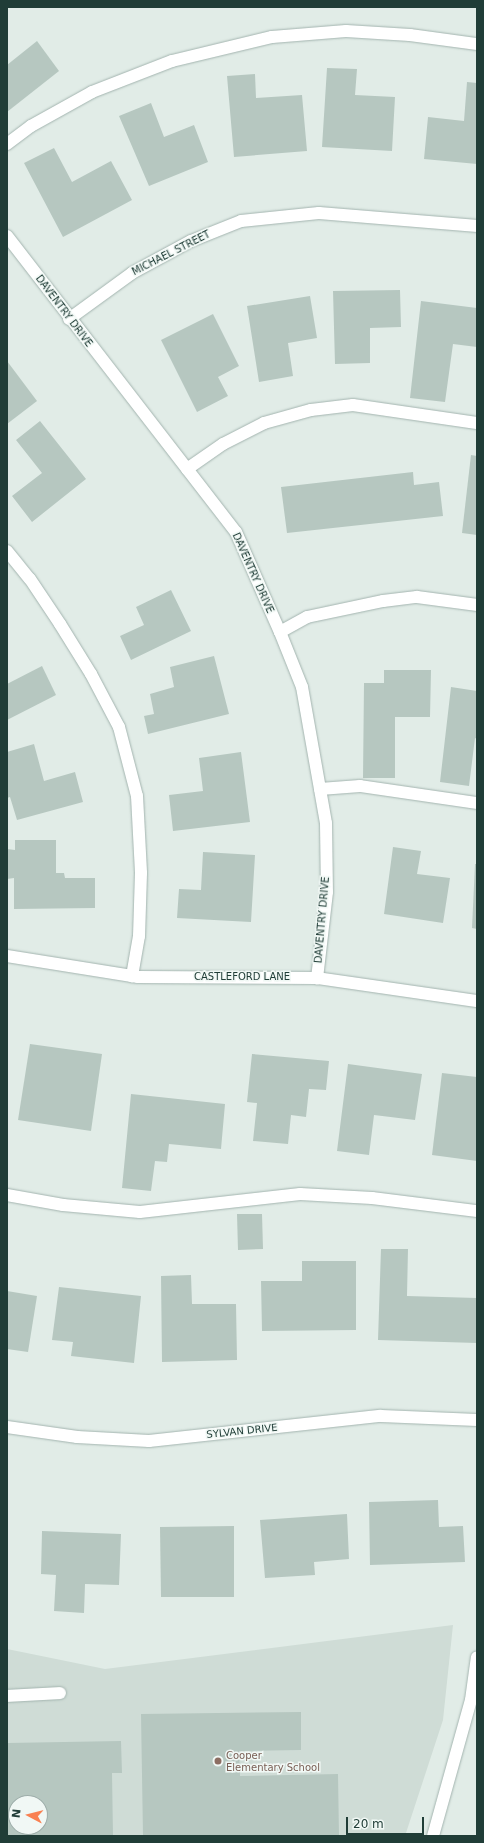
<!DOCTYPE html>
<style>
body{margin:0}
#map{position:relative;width:484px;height:1843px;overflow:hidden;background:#e1ece7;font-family:"DejaVu Sans",sans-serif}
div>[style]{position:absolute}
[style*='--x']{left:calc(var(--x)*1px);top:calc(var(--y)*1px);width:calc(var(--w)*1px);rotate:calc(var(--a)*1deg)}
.built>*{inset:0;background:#cfdcd6}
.building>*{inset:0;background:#b6c7c0}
.roads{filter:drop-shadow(0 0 1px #a3b4af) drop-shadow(0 0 1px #a3b4af)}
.minor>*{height:12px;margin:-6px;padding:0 6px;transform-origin:6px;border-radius:6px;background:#fff}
.dots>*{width:11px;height:11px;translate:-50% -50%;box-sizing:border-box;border:2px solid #f1f8f5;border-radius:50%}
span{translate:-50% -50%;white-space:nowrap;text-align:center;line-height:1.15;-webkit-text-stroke:3px #f1f8f5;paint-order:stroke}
.street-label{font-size:10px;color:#203d37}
.education-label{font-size:10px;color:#785e54}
.left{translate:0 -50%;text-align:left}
.frame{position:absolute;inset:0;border:8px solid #203d37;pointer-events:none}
.north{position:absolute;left:8px;top:1795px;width:40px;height:40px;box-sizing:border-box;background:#f1f8f5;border:1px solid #9dada9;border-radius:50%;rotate:277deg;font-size:11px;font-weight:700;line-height:16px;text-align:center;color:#203d37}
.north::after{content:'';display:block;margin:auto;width:14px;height:18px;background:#f98152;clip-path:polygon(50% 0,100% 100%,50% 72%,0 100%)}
.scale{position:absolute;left:346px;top:1817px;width:78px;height:18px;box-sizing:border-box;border:2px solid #203d37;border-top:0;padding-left:5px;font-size:12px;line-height:14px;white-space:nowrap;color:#203d37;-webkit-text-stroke:3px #f1f8f5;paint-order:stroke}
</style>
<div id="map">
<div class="built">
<i style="clip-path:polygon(evenodd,453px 1625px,443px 1720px,405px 1836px,7px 1836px,7px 1649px,105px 1669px,453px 1625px,16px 1803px,40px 1803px,40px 1827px,16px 1827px,16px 1803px)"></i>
</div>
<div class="building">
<i style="clip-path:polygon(37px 41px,59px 71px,7px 112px,7px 65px)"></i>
<i style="clip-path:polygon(327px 68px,357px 69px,355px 95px,395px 97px,392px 151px,322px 147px)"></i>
<i style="clip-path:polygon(255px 74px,256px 98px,302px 95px,307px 151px,234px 157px,227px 76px)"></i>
<i style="clip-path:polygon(467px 82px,477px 83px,477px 164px,424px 159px,428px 117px,464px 121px)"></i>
<i style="clip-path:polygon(151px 103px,164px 137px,194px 125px,208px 162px,149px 186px,119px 116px)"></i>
<i style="clip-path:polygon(54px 148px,72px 182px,111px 161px,132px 200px,63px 237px,24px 163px)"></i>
<i style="clip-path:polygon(400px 290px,401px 327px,370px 328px,370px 363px,335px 364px,333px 291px)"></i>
<i style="clip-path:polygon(310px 296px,317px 338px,288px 343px,293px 376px,259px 382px,247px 306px)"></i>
<i style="clip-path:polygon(421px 301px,477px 308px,477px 347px,453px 344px,445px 402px,410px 398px)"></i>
<i style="clip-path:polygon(213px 314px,239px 366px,218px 377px,228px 396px,197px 412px,161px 340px)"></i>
<i style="clip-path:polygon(7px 361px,37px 401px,7px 424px)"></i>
<i style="clip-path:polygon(40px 421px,86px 479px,32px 522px,12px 496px,42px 473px,16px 440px)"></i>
<i style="clip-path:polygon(471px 455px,477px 456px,477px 535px,462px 533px)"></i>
<i style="clip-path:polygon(413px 472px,414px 485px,439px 482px,443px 516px,287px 533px,281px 487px)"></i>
<i style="clip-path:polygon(171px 590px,191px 631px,131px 660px,120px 636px,144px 625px,136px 607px)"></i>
<i style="clip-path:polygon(214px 656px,229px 714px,148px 734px,144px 716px,154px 714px,150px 694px,174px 687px,170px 667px)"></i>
<i style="clip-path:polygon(42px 666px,56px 695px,7px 720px,7px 684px)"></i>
<i style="clip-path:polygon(384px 670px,431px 670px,430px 717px,395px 717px,395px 778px,363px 778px,364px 683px,384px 683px)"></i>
<i style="clip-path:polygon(451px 687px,477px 691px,477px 739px,475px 738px,469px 786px,440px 782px)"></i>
<i style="clip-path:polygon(34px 744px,44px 781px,75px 772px,83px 802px,17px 820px,10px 797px,7px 798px,7px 752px)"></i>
<i style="clip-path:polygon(241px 752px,250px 822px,173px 831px,169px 795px,203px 791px,199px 758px)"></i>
<i style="clip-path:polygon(15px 840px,56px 840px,56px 873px,64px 873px,65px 878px,95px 878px,95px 908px,14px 909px,14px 878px,7px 879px,7px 849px,15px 850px)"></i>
<i style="clip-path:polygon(393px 847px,421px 851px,417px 874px,450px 878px,443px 923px,384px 914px)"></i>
<i style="clip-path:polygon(203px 852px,255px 855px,251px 922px,177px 918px,179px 889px,201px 890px)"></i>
<i style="clip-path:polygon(475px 864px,477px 864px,477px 929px,472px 928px)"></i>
<i style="clip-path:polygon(30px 1044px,102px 1054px,91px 1131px,18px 1120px)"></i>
<i style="clip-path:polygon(252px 1054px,329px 1061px,326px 1090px,309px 1089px,306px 1117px,291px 1115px,288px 1144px,253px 1141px,257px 1103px,247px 1102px)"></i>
<i style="clip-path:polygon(348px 1064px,422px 1074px,415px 1120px,374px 1115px,369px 1155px,337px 1151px)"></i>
<i style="clip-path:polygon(442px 1073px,477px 1077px,477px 1161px,432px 1155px)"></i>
<i style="clip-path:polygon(131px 1094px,225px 1104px,221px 1149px,169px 1144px,167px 1162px,155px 1161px,151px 1191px,122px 1188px)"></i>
<i style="clip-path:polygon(237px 1214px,262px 1214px,263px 1249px,238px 1250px)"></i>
<i style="clip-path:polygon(381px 1249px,408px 1249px,407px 1296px,477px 1298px,477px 1343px,378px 1340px)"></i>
<i style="clip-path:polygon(302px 1261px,356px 1261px,356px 1330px,262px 1331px,261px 1281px,302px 1281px)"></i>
<i style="clip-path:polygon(191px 1275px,192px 1304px,236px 1304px,237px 1360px,162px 1362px,161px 1276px)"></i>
<i style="clip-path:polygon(59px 1287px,141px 1296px,134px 1363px,71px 1356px,73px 1342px,52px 1340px)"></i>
<i style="clip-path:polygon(7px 1291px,37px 1296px,28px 1352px,7px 1349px)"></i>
<i style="clip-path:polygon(438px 1500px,439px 1527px,463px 1526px,465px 1562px,370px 1565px,369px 1502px)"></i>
<i style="clip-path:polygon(347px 1514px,349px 1559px,314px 1562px,315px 1575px,265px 1578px,260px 1520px)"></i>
<i style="clip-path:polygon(234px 1526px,234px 1597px,161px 1597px,160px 1527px)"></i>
<i style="clip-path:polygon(42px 1531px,121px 1534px,119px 1585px,85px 1584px,84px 1613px,54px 1611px,56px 1575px,41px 1574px)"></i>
<i style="clip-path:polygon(301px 1712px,301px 1750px,239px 1751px,240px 1776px,338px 1774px,339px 1836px,143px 1836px,141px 1714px)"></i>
<i style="clip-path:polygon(evenodd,121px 1741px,122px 1773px,112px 1773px,113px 1836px,7px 1836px,7px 1743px,121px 1741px,16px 1803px,40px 1803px,40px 1827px,16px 1827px,16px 1803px)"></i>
</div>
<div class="roads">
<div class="minor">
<i style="--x:7;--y:144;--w:30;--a:-37"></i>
<i style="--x:31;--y:126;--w:70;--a:-29.1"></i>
<i style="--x:92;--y:92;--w:86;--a:-21.2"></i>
<i style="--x:172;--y:61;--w:103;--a:-13.5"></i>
<i style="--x:272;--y:37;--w:74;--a:-4.6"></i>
<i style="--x:346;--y:31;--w:64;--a:3.6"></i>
<i style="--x:410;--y:35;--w:68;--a:7.7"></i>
<i style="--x:7;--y:236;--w:374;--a:52.3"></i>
<i style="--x:236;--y:532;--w:109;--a:66.3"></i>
<i style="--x:280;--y:632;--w:59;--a:68.2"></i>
<i style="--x:302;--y:687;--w:138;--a:80"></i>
<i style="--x:326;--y:823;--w:69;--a:89.2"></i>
<i style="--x:327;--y:892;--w:87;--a:96.6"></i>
<i style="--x:69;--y:319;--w:78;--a:-36.1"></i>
<i style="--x:132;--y:273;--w:67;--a:-28.5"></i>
<i style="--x:191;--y:241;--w:54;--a:-21.8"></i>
<i style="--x:241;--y:221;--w:78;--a:-5.9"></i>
<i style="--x:319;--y:213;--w:159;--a:4.7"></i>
<i style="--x:187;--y:469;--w:44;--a:-34.8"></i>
<i style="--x:223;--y:444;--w:46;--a:-27.1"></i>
<i style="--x:264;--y:423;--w:49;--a:-15.5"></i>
<i style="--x:311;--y:410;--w:42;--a:-6.8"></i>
<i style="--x:353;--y:405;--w:125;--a:8.3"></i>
<i style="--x:7;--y:551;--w:36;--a:51"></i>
<i style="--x:30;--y:579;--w:54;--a:56.3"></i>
<i style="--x:60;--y:624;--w:59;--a:58.2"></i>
<i style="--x:91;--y:674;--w:60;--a:62.2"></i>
<i style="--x:119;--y:727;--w:71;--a:75.4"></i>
<i style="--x:137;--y:796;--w:77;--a:87"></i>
<i style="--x:141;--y:873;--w:63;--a:91.8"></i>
<i style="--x:139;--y:936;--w:41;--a:99.9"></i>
<i style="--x:280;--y:632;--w:31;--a:-29"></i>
<i style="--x:307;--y:617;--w:78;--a:-11.9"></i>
<i style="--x:383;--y:601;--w:34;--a:-7"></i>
<i style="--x:417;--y:597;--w:61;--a:7.6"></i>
<i style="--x:320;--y:789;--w:40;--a:-4.3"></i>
<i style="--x:360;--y:786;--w:118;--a:8.3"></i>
<i style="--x:7;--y:956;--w:133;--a:9.1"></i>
<i style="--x:138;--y:977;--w:179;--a:0.3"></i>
<i style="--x:317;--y:978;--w:162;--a:8.2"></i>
<i style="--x:7;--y:1195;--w:57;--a:10.1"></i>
<i style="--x:63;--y:1205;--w:77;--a:5.2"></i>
<i style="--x:140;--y:1212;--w:161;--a:-6.4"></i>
<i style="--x:300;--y:1194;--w:72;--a:3.2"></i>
<i style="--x:372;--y:1198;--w:106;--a:7.1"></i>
<i style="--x:7;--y:1427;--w:71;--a:8.1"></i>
<i style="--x:77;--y:1437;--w:72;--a:3.2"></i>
<i style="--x:149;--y:1441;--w:233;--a:-6.2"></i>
<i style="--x:381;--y:1416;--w:96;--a:2.4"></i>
<i style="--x:7;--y:1696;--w:53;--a:-3.2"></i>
<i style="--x:433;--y:1836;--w:141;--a:-74.4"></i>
<i style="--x:471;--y:1700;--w:43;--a:-82.1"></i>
</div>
</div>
<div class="dots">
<i style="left:218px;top:1761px;background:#8d6e63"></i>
</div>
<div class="street-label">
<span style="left:171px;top:253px;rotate:-27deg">MICHAEL STREET</span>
<span style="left:64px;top:311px;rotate:53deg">DAVENTRY DRIVE</span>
<span style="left:253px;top:573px;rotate:66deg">DAVENTRY DRIVE</span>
<span style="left:322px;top:920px;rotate:-85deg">DAVENTRY DRIVE</span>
<span style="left:242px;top:977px">CASTLEFORD LANE</span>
<span style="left:242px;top:1431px;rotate:-6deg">SYLVAN DRIVE</span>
</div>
<div class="education-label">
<span class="left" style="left:226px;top:1761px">Cooper<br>Elementary School</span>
</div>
<div class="frame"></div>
<div class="north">N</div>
<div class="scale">20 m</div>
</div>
